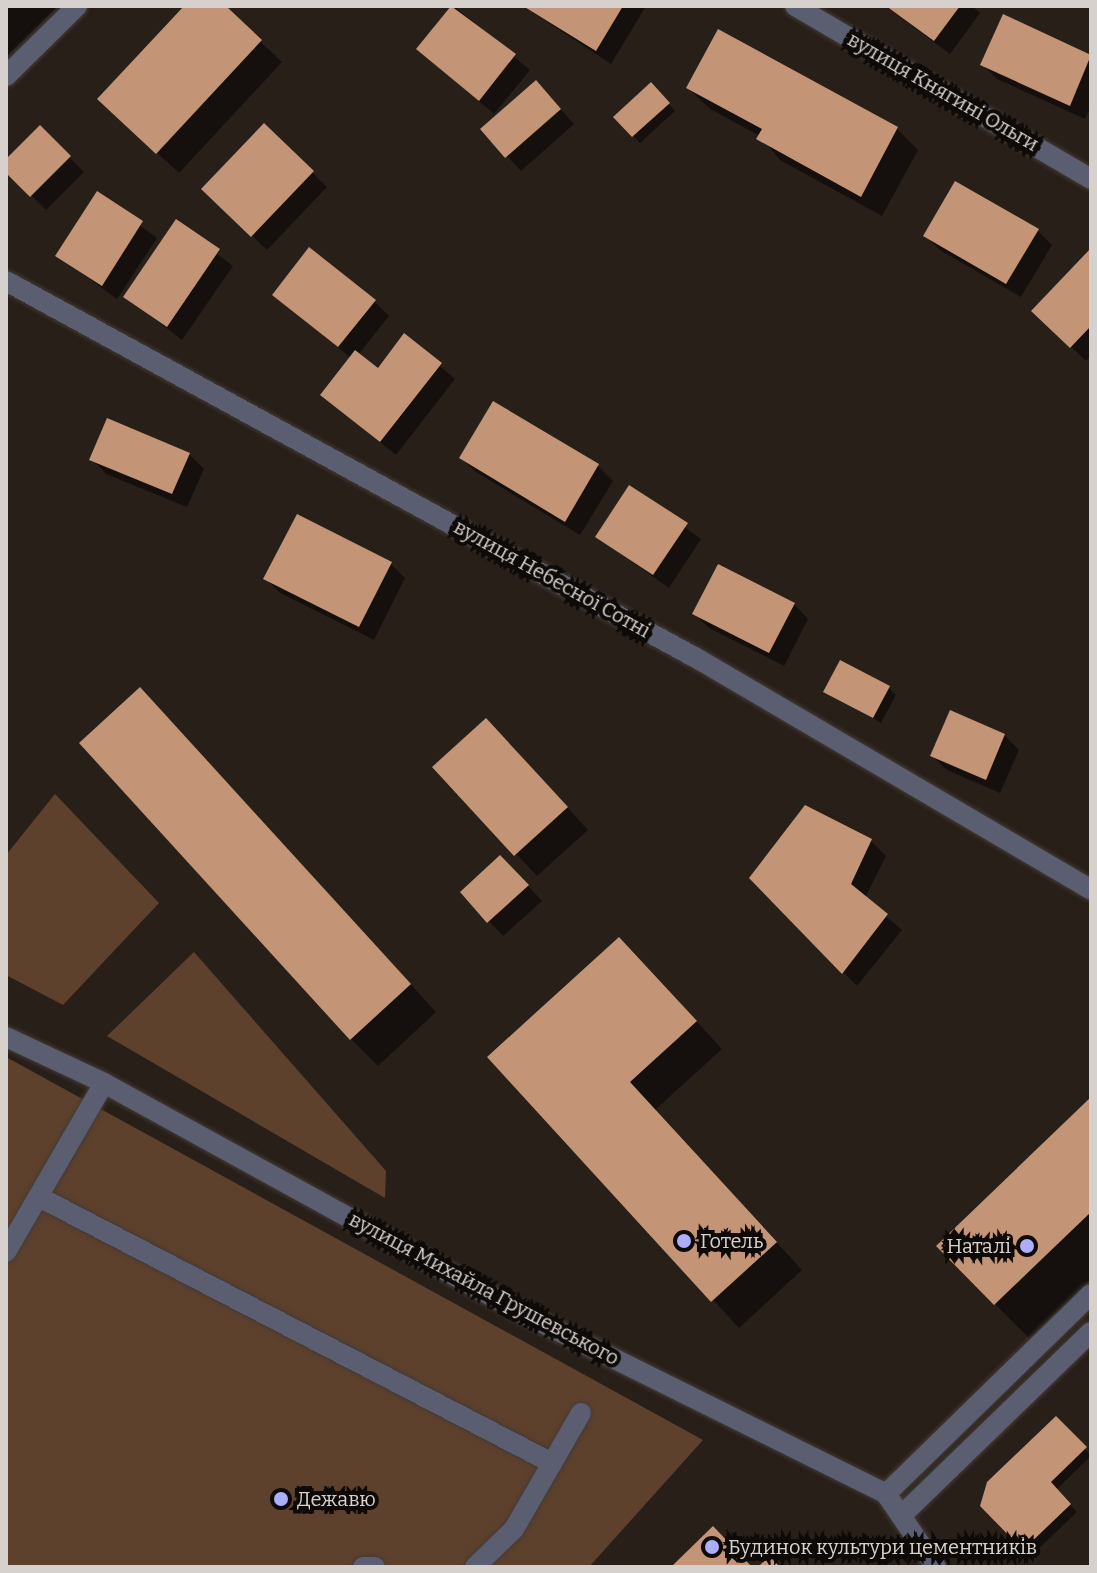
<!DOCTYPE html>
<meta charset="utf-8">
<style>
body{margin:0}
#map{position:relative;width:1097px;height:1573px;overflow:hidden;background:#281f19;font-family:Bitter,serif}
div>[style]{position:absolute}
[style*='--x']{left:calc(var(--x)*1px);top:calc(var(--y)*1px);width:calc(var(--w)*1px);rotate:calc(var(--a)*1deg)}
.green>*{inset:0;background:#5e412d}
.shadow>*{inset:0;background:#0007}
.building>*{inset:0;background:#c39475}
.roads{filter:drop-shadow(0 0 2px #443b36) drop-shadow(0 0 2px #443b36)}
.street>*{height:20px;margin:-10px;padding:0 10px;transform-origin:10px;border-radius:10px;background:#5b5d71}
.dots>*{width:22px;height:22px;translate:-50% -50%;box-sizing:border-box;border:4px solid #0e0a08;border-radius:50%}
span{translate:-50% -50%;white-space:nowrap;text-align:center;line-height:1.15;-webkit-text-stroke:8px #0e0a08;paint-order:stroke}
.street-label{font-size:20px;color:#d7d1cd}
.poi-label{font-size:20px;color:#d7d1cd}
.left{translate:0 -50%;text-align:left}
.right{translate:-100% -50%;text-align:right}
.frame{position:absolute;inset:0;border:8px solid #d7d1cd;pointer-events:none}
</style>
<div id="map">
<div class="green">
<i style="clip-path:polygon(55px 794px,159px 903px,63px 1005px,6px 975px,6px 855px)"></i>
<i style="clip-path:polygon(194px 952px,386px 1171px,385px 1198px,107px 1036px)"></i>
<i style="clip-path:polygon(6px 1057px,703px 1440px,589px 1567px,6px 1567px)"></i>
</div>
<div class="shadow">
<i style="clip-path:polygon(6px 6px,58px 6px,6px 57px)"></i>
<i style="clip-path:polygon(187px 6px,223px 6px,282px 62px,179px 173px,121px 120px)"></i>
<i style="clip-path:polygon(454px 6px,530px 70px,494px 114px,418px 49px)"></i>
<i style="clip-path:polygon(523px 6px,646px 6px,611px 64px)"></i>
<i style="clip-path:polygon(885px 6px,972px 6px,980px 13px,950px 54px)"></i>
<i style="clip-path:polygon(1004px 17px,1091px 57px,1091px 106px,1085px 119px,997px 79px,982px 64px)"></i>
<i style="clip-path:polygon(719px 32px,897px 129px,918px 150px,882px 216px,780px 160px,760px 136px,710px 109px,688px 88px)"></i>
<i style="clip-path:polygon(651px 85px,675px 111px,640px 143px,616px 117px)"></i>
<i style="clip-path:polygon(550px 97px,574px 124px,521px 171px,482px 129px)"></i>
<i style="clip-path:polygon(264px 126px,327px 187px,267px 250px,204px 189px)"></i>
<i style="clip-path:polygon(40px 128px,84px 172px,46px 210px,6px 170px,6px 162px)"></i>
<i style="clip-path:polygon(97px 194px,157px 238px,117px 299px,58px 256px)"></i>
<i style="clip-path:polygon(176px 222px,233px 266px,182px 340px,125px 296px)"></i>
<i style="clip-path:polygon(1037px 230px,1052px 245px,1021px 297px,940px 250px,925px 236px)"></i>
<i style="clip-path:polygon(1091px 253px,1091px 356px,1086px 361px,1034px 311px)"></i>
<i style="clip-path:polygon(275px 295px,374px 301px,389px 316px,358px 355px,378px 370px,405px 336px,455px 379px,396px 455px,322px 395px,351px 358px)"></i>
<i style="clip-path:polygon(494px 403px,598px 466px,613px 481px,580px 535px,476px 472px,461px 458px)"></i>
<i style="clip-path:polygon(189px 454px,204px 469px,187px 507px,106px 474px,92px 459px)"></i>
<i style="clip-path:polygon(630px 487px,701px 539px,669px 588px,597px 537px)"></i>
<i style="clip-path:polygon(391px 564px,405px 578px,374px 640px,280px 593px,266px 579px)"></i>
<i style="clip-path:polygon(794px 604px,808px 619px,784px 666px,709px 628px,694px 614px)"></i>
<i style="clip-path:polygon(889px 688px,896px 695px,881px 723px,826px 691px)"></i>
<i style="clip-path:polygon(167px 717px,436px 1012px,378px 1066px,351px 1039px)"></i>
<i style="clip-path:polygon(1004px 735px,1019px 750px,1000px 793px,947px 770px,932px 756px)"></i>
<i style="clip-path:polygon(508px 742px,588px 830px,537px 876px,435px 767px)"></i>
<i style="clip-path:polygon(806px 807px,871px 841px,886px 856px,865px 898px,902px 930px,857px 986px,751px 878px)"></i>
<i style="clip-path:polygon(515px 872px,542px 901px,503px 936px,489px 921px)"></i>
<i style="clip-path:polygon(646px 966px,722px 1049px,655px 1110px,802px 1270px,739px 1328px,490px 1058px)"></i>
<i style="clip-path:polygon(1091px 1100px,1091px 1279px,1029px 1338px,995px 1304px)"></i>
<i style="clip-path:polygon(1056px 1418px,1091px 1456px,1056px 1490px,1077px 1512px,1032px 1555px,983px 1505px)"></i>
</div>
<div class="building">
<i style="clip-path:polygon(184px 6px,226px 6px,262px 40px,156px 154px,97px 99px)"></i>
<i style="clip-path:polygon(451px 6px,516px 54px,479px 101px,416px 49px)"></i>
<i style="clip-path:polygon(523px 6px,623px 6px,596px 51px)"></i>
<i style="clip-path:polygon(886px 6px,960px 6px,934px 41px)"></i>
<i style="clip-path:polygon(1003px 14px,1091px 55px,1070px 106px,980px 65px)"></i>
<i style="clip-path:polygon(718px 29px,898px 127px,861px 197px,756px 139px,762px 129px,686px 88px)"></i>
<i style="clip-path:polygon(536px 80px,561px 109px,505px 158px,480px 129px)"></i>
<i style="clip-path:polygon(651px 82px,670px 103px,632px 137px,613px 117px)"></i>
<i style="clip-path:polygon(264px 123px,314px 171px,251px 237px,201px 189px)"></i>
<i style="clip-path:polygon(40px 125px,71px 156px,30px 197px,6px 173px,6px 159px)"></i>
<i style="clip-path:polygon(955px 181px,1039px 229px,1006px 284px,923px 236px)"></i>
<i style="clip-path:polygon(97px 191px,143px 221px,102px 286px,55px 256px)"></i>
<i style="clip-path:polygon(176px 219px,220px 249px,167px 327px,123px 297px)"></i>
<i style="clip-path:polygon(309px 247px,376px 300px,338px 347px,272px 295px)"></i>
<i style="clip-path:polygon(1091px 248px,1091px 326px,1070px 348px,1031px 311px)"></i>
<i style="clip-path:polygon(404px 333px,442px 363px,380px 442px,320px 395px,355px 350px,378px 368px)"></i>
<i style="clip-path:polygon(493px 401px,599px 464px,565px 522px,459px 458px)"></i>
<i style="clip-path:polygon(107px 418px,190px 453px,172px 494px,89px 460px)"></i>
<i style="clip-path:polygon(629px 485px,688px 523px,653px 575px,595px 537px)"></i>
<i style="clip-path:polygon(297px 514px,392px 562px,359px 627px,263px 579px)"></i>
<i style="clip-path:polygon(718px 564px,795px 603px,769px 653px,692px 614px)"></i>
<i style="clip-path:polygon(840px 660px,890px 686px,873px 718px,823px 692px)"></i>
<i style="clip-path:polygon(140px 687px,411px 984px,350px 1040px,79px 743px)"></i>
<i style="clip-path:polygon(950px 710px,1005px 734px,986px 780px,930px 756px)"></i>
<i style="clip-path:polygon(486px 718px,568px 807px,514px 856px,432px 767px)"></i>
<i style="clip-path:polygon(805px 805px,872px 839px,851px 884px,888px 914px,842px 974px,749px 878px)"></i>
<i style="clip-path:polygon(500px 855px,529px 885px,487px 923px,460px 892px)"></i>
<i style="clip-path:polygon(619px 937px,697px 1021px,630px 1082px,777px 1242px,711px 1302px,487px 1057px)"></i>
<i style="clip-path:polygon(1091px 1097px,1091px 1212px,994px 1305px,936px 1246px)"></i>
<i style="clip-path:polygon(1056px 1416px,1087px 1447px,1051px 1482px,1071px 1504px,1023px 1550px,980px 1506px,987px 1482px)"></i>
<i style="clip-path:polygon(713px 1526px,752px 1567px,671px 1567px)"></i>
<i style="clip-path:polygon(769px 1556px,780px 1567px,758px 1567px)"></i>
</div>
<div class="roads">
<div class="street">
<i style="--x:795;--y:6;--w:343;--a:30.3"></i>
<i style="--x:6;--y:76;--w:100;--a:-44.6"></i>
<i style="--x:6;--y:281;--w:789;--a:28.65"></i>
<i style="--x:698;--y:659;--w:456;--a:30.4"></i>
<i style="--x:6;--y:1037;--w:108;--a:25.1"></i>
<i style="--x:104;--y:1083;--w:477;--a:28.8"></i>
<i style="--x:522;--y:1313;--w:407;--a:26.4"></i>
<i style="--x:886;--y:1494;--w:88;--a:55.6"></i>
<i style="--x:41;--y:1198;--w:576;--a:27.41"></i>
<i style="--x:6;--y:1252;--w:195;--a:-59.9"></i>
<i style="--x:886;--y:1494;--w:286;--a:-44.3"></i>
<i style="--x:901;--y:1516;--w:264;--a:-44.1"></i>
<i style="--x:363;--y:1567;--w:12;--a:0"></i>
<i style="--x:475;--y:1567;--w:54;--a:-44.3"></i>
<i style="--x:514;--y:1529;--w:134;--a:-60"></i>
</div>
</div>
<div class="dots">
<i style="left:684px;top:1241px;background:#abaffb"></i>
<i style="left:1027px;top:1246px;background:#abaffb"></i>
<i style="left:281px;top:1499px;background:#abaffb"></i>
<i style="left:712px;top:1547px;background:#abaffb"></i>
</div>
<div class="street-label">
<span style="left:943px;top:92px;rotate:30deg">вулиця Княгині Ольги</span>
<span style="left:552px;top:579px;rotate:29deg">вулиця Небесної Сотні</span>
<span style="left:484px;top:1289px;rotate:28deg">вулиця Михайла Грушевського</span>
</div>
<div class="poi-label">
<span class="left" style="left:700px;top:1241px">Готель</span>
<span class="right" style="left:1011px;top:1246px">Наталі</span>
<span class="left" style="left:297px;top:1499px">Дежавю</span>
<span class="left" style="left:728px;top:1547px">Будинок культури цементників</span>
</div>
<div class="frame"></div>
</div>
